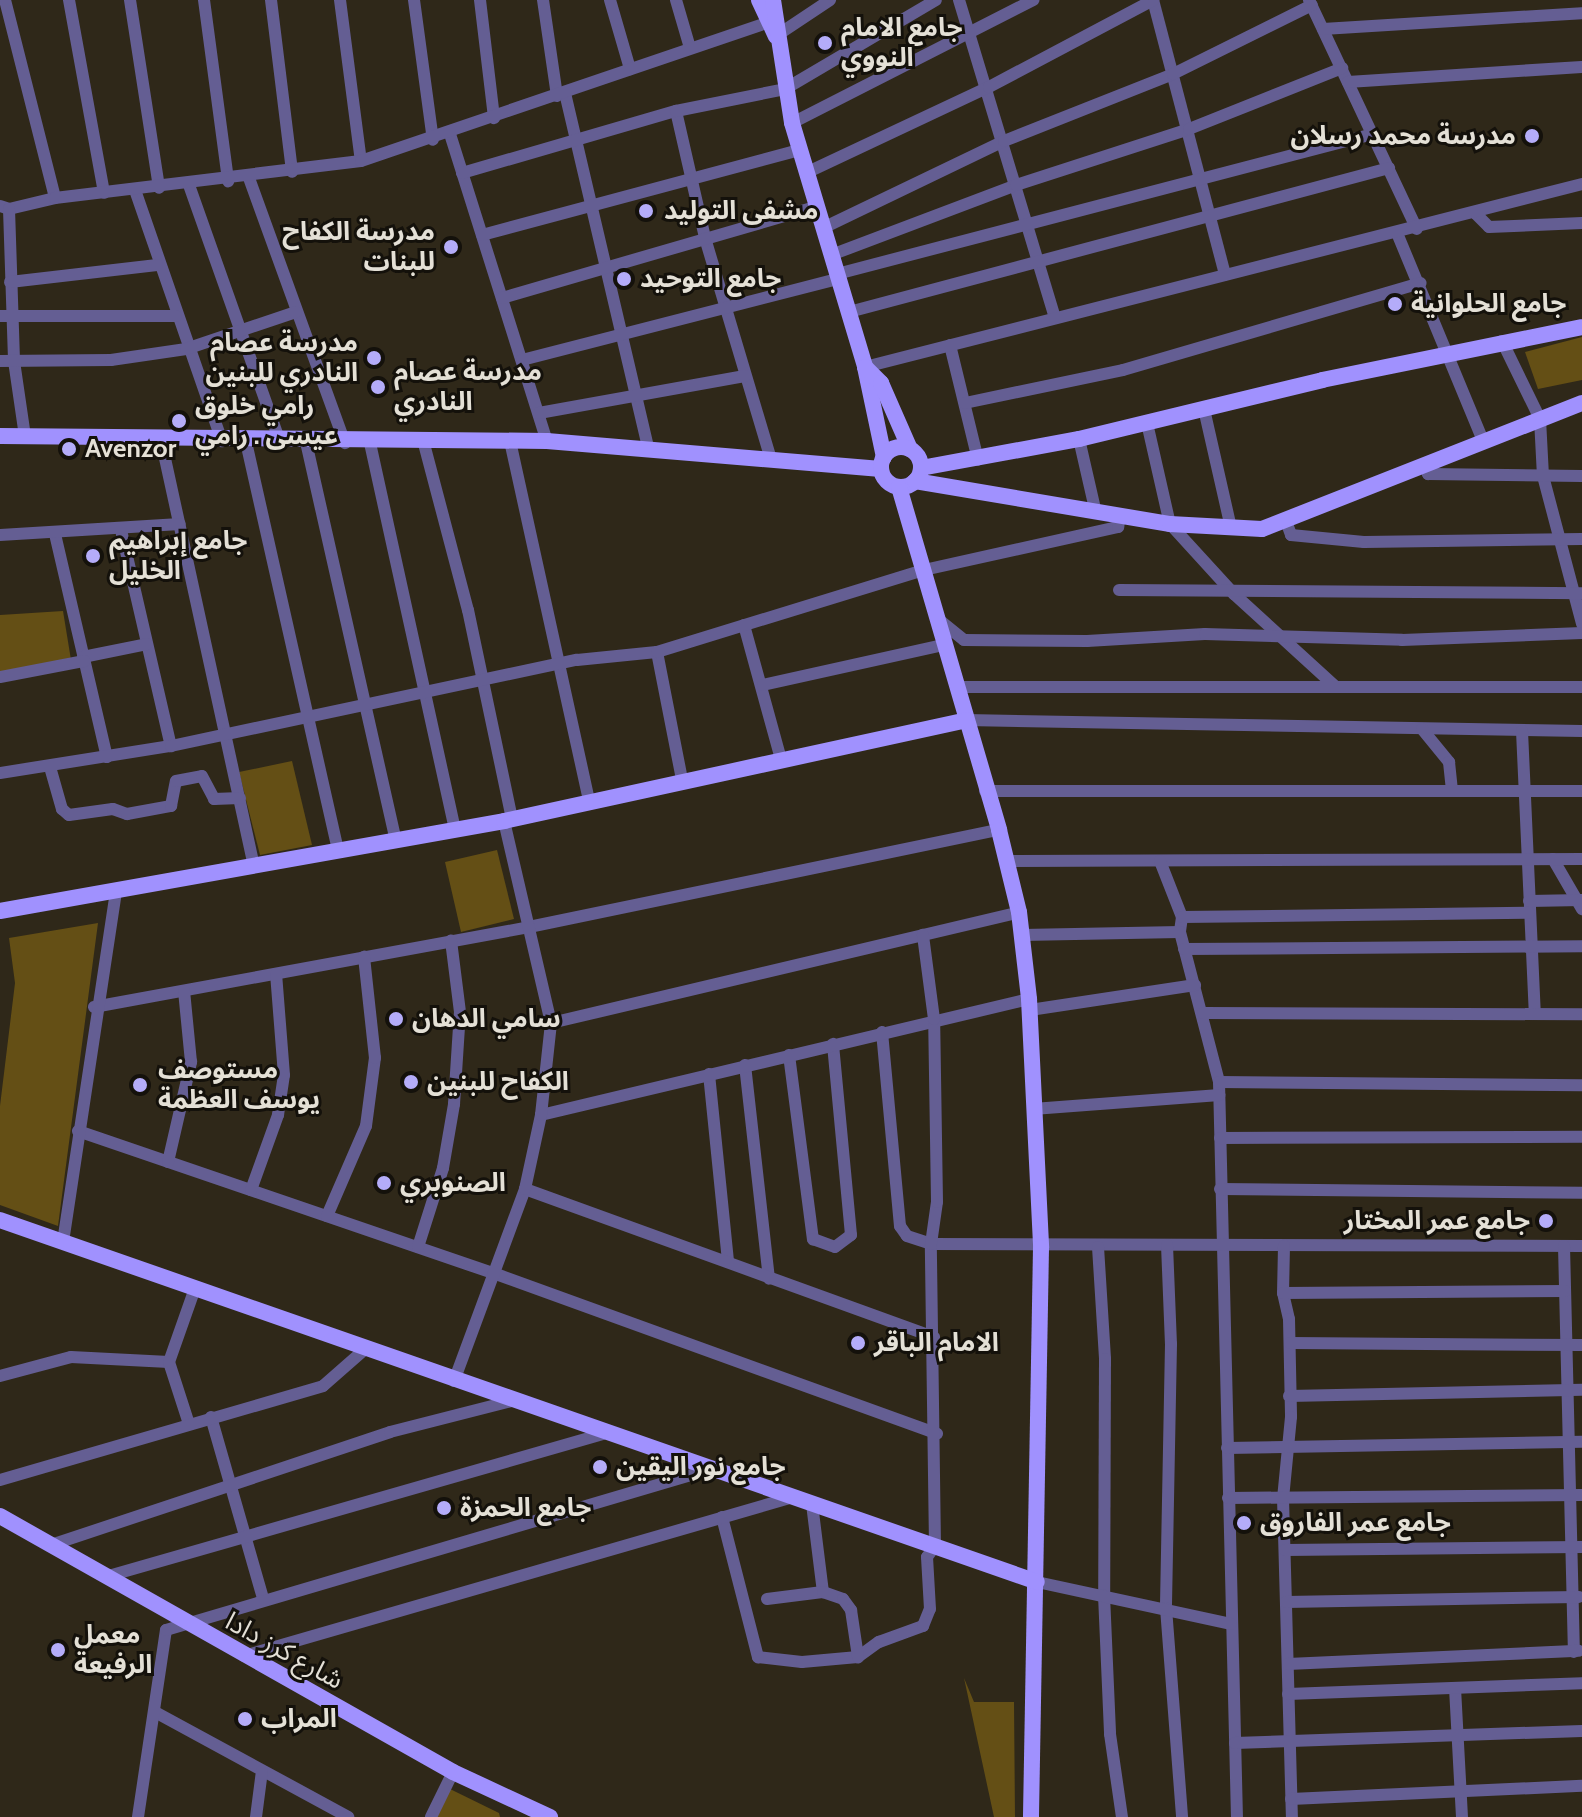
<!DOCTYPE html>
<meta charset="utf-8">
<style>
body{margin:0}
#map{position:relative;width:1582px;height:1817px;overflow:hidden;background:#2f2819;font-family:Cabin,"Noto Sans Arabic",sans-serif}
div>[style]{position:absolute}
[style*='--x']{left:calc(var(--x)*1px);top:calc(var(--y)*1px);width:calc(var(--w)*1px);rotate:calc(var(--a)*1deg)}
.green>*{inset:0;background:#644f15}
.minor>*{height:12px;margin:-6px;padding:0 6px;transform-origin:6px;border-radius:6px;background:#645e93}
.major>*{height:16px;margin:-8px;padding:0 8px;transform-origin:8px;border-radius:8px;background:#a091fe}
.major>.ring{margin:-8px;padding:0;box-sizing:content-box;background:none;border:16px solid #a091fe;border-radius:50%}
.dots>*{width:22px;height:22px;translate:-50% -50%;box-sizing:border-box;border:4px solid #14110b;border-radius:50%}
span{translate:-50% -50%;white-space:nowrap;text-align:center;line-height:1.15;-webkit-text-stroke:6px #14110b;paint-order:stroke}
.poi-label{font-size:26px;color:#e4e0d6;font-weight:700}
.left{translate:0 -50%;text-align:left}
.right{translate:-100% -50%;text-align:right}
.street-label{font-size:26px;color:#e4e0d6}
</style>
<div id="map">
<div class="green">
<i style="clip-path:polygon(1582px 337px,1582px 380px,1538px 389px,1525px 352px)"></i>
<i style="clip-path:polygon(63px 611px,71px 660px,0 672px,0 615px)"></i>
<i style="clip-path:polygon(292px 761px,312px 845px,260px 855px,239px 772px)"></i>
<i style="clip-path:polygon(497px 850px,514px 919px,461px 932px,445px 862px)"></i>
<i style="clip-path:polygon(98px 923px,58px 1226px,0 1205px,0 1106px,15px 983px,9px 938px)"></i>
<i style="clip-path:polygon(964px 1678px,974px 1702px,1014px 1702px,1015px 1817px,994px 1817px)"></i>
<i style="clip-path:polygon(450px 1789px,499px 1813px,500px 1817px,435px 1817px)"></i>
</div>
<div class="minor">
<i style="--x:5;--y:0;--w:204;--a:75.8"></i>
<i style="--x:69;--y:0;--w:196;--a:79.7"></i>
<i style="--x:130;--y:0;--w:190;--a:81.2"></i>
<i style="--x:204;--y:0;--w:183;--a:82.4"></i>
<i style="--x:271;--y:0;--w:173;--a:83"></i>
<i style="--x:340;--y:0;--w:162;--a:82.6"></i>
<i style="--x:414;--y:0;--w:141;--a:82.3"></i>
<i style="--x:480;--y:0;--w:119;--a:83.2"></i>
<i style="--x:543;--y:0;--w:97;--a:81.7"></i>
<i style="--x:610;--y:0;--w:72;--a:73.8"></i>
<i style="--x:676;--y:0;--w:50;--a:73.7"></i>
<i style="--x:959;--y:0;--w:332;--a:73.2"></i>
<i style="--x:1153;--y:0;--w:284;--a:75.3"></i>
<i style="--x:1309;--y:0;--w:253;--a:64.8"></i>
<i style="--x:1323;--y:29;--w:259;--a:-3.5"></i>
<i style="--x:776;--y:36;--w:65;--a:-33.7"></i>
<i style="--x:1348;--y:82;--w:234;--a:-3.7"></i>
<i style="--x:565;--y:93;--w:367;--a:76.8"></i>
<i style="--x:676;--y:111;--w:130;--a:77.1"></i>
<i style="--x:705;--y:238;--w:232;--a:73.4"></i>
<i style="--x:792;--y:123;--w:271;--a:-27"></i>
<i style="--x:450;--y:134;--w:322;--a:72.5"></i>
<i style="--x:808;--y:172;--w:200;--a:-25.2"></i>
<i style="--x:989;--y:87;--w:186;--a:-27.9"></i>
<i style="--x:462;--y:173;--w:223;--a:-16.2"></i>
<i style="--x:676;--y:111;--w:111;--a:-11.4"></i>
<i style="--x:785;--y:89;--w:175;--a:-30.5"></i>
<i style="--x:249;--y:178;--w:282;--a:70.1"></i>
<i style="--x:189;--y:185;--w:273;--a:70.5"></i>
<i style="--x:135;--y:190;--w:266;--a:70.9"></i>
<i style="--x:0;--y:206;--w:9;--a:18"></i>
<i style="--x:9;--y:209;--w:47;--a:-13.4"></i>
<i style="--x:55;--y:198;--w:308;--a:-6.9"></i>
<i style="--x:361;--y:161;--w:428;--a:-18.8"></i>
<i style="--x:9;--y:209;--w:152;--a:88.1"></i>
<i style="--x:14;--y:361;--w:76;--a:81.7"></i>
<i style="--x:1476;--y:214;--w:18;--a:45"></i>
<i style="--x:1489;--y:227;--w:93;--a:-2.5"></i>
<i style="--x:823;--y:228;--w:201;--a:-25.7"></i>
<i style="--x:1004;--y:141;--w:182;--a:-21.6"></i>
<i style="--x:1173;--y:74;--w:155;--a:-26.4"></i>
<i style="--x:1397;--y:233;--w:225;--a:67.5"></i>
<i style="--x:482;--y:235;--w:329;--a:-15"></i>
<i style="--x:831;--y:255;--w:198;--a:-20.7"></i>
<i style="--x:1016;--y:185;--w:182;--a:-17.9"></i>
<i style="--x:1189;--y:129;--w:165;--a:-21.7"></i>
<i style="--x:837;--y:274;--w:554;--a:-14.64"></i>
<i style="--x:10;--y:282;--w:148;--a:-6.6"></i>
<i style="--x:502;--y:298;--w:327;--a:-16.2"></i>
<i style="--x:849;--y:312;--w:559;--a:-14.93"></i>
<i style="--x:0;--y:316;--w:176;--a:0"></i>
<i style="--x:1502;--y:341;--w:87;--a:64"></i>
<i style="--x:1540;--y:419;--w:57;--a:87"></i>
<i style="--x:1543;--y:476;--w:153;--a:75.2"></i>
<i style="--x:950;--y:345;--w:118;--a:76.3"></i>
<i style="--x:522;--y:360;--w:326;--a:-14.4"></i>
<i style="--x:0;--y:361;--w:111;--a:-0.5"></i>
<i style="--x:111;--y:360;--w:76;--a:-8.3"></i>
<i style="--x:186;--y:349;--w:116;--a:-18.6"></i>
<i style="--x:865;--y:367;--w:740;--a:-14.32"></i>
<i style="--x:965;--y:403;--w:161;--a:-11.8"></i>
<i style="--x:1123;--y:370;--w:310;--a:-16.3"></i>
<i style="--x:1204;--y:409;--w:122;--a:77.2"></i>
<i style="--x:539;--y:413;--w:209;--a:-10.2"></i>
<i style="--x:1147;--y:423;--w:104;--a:77.2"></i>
<i style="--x:1170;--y:524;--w:95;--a:47.6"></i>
<i style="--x:1234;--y:594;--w:138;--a:42.4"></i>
<i style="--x:1079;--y:439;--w:76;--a:77.1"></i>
<i style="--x:161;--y:440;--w:435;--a:77.7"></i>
<i style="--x:423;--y:440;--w:176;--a:75.2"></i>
<i style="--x:468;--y:610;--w:214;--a:78.1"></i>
<i style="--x:510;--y:441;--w:368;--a:77.6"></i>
<i style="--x:246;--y:442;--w:418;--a:77.3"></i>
<i style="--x:306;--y:442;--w:408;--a:77.3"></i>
<i style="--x:370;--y:443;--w:395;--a:77.6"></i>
<i style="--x:1424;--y:465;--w:10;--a:66"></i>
<i style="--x:1428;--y:474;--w:154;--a:0.7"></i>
<i style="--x:1286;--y:521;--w:15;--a:70"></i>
<i style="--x:1291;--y:535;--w:73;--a:5.5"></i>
<i style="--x:1364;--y:542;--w:218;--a:-0.8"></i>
<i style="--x:121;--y:530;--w:222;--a:77"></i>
<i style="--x:55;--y:534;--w:229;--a:76.9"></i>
<i style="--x:0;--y:535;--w:180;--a:-3.5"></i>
<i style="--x:1119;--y:590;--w:463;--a:0.4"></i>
<i style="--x:938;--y:619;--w:33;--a:39"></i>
<i style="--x:964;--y:640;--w:123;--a:0.5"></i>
<i style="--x:1087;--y:641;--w:118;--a:-3.4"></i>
<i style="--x:1205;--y:634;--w:197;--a:1.7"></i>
<i style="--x:1402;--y:640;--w:180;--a:-2.2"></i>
<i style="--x:744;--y:625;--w:139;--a:74.6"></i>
<i style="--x:657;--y:652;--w:129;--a:78.9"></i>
<i style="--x:83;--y:657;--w:65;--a:-11.5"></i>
<i style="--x:0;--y:677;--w:86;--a:-10.8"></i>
<i style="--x:763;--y:685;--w:185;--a:-12.5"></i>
<i style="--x:958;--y:687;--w:624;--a:0"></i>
<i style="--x:966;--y:720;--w:616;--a:1.02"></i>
<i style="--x:1422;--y:729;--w:43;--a:50.7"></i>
<i style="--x:1449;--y:762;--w:29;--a:84"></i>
<i style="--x:1522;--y:731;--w:282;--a:87.4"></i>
<i style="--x:50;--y:767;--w:44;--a:74.1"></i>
<i style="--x:62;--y:809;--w:9;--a:41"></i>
<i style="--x:69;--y:815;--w:44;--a:-7.8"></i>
<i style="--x:113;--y:809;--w:15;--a:20"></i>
<i style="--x:127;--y:814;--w:45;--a:-10.3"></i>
<i style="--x:171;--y:806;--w:25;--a:-79"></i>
<i style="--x:176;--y:781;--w:26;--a:-11"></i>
<i style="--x:202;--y:776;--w:26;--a:62"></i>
<i style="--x:214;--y:799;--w:26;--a:-2"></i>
<i style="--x:0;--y:773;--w:173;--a:-9"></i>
<i style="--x:171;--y:746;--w:415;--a:-12"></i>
<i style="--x:577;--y:660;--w:80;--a:-5.7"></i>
<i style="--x:657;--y:652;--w:279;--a:-17.1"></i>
<i style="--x:924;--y:570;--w:199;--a:-12.5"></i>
<i style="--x:1118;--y:527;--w:10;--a:-79"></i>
<i style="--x:985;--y:791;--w:597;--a:0"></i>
<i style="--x:1553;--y:859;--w:58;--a:59.9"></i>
<i style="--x:1006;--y:861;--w:576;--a:-0.2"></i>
<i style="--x:1160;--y:861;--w:60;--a:68.6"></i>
<i style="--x:1182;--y:917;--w:15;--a:98"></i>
<i style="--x:1180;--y:932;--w:155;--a:75.4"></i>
<i style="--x:1219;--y:1082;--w:735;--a:88.6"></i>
<i style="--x:1529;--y:901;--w:53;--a:-1.1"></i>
<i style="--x:1182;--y:917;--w:347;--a:-0.7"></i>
<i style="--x:1022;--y:935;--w:158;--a:-1.1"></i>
<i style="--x:1184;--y:949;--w:398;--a:-0.4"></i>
<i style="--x:94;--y:1007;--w:442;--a:-10.4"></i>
<i style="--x:529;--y:927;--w:480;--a:-11.7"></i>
<i style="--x:1030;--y:1010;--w:167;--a:-8.6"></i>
<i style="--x:1203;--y:1013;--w:379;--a:0.2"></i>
<i style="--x:551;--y:1023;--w:481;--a:-13.3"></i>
<i style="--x:882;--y:1032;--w:195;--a:84.7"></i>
<i style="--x:900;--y:1226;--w:12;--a:55"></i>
<i style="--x:907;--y:1236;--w:25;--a:18"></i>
<i style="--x:931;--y:1244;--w:651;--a:0.18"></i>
<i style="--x:789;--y:1055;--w:186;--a:82.6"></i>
<i style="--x:813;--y:1239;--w:23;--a:20"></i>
<i style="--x:835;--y:1247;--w:20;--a:-37"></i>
<i style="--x:851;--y:1235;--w:192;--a:-95.4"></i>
<i style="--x:745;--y:1065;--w:215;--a:83.6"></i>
<i style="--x:709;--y:1074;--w:189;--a:84.2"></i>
<i style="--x:1219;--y:1082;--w:363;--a:0.5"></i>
<i style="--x:1033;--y:1109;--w:187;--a:-4.3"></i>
<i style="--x:541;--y:1115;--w:502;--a:-13.37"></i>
<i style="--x:78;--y:1131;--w:442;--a:18.9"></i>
<i style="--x:496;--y:1274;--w:469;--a:19.9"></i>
<i style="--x:1220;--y:1138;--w:362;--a:-0.2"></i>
<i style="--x:168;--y:1162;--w:103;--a:-77"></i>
<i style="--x:191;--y:1062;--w:71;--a:-95.6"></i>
<i style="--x:525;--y:1189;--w:435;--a:19.9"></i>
<i style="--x:1220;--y:1189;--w:362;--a:0.6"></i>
<i style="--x:251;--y:1190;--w:80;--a:-70.2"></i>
<i style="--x:278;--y:1115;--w:40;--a:-81.5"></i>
<i style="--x:284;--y:1075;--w:101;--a:-94.5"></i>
<i style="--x:327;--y:1216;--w:98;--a:-66.6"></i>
<i style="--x:366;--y:1126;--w:69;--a:-82.5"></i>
<i style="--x:375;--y:1058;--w:102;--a:-96.2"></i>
<i style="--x:63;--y:1242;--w:356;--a:-81.4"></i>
<i style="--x:1167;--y:1245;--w:99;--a:87.7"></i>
<i style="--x:1171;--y:1344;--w:264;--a:91.1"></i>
<i style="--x:1166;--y:1608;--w:210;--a:85.6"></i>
<i style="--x:1284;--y:1246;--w:47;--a:91.2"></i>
<i style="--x:1283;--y:1293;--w:27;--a:77"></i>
<i style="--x:1289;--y:1319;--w:98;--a:88.8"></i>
<i style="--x:1291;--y:1417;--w:81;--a:95.6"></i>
<i style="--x:1283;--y:1498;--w:319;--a:88.4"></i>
<i style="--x:1564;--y:1246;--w:406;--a:88.6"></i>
<i style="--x:418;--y:1247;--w:83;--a:-72.4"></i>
<i style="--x:443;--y:1168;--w:65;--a:-80.2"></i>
<i style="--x:454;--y:1104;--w:92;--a:-86.3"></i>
<i style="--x:460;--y:1012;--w:72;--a:-97.2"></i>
<i style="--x:1098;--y:1247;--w:112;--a:86.4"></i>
<i style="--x:1105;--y:1359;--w:236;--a:90.2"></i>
<i style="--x:1104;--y:1595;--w:139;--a:87.5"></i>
<i style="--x:1110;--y:1734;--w:84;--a:81.8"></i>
<i style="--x:1283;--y:1293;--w:282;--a:-0.4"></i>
<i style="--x:1290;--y:1343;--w:292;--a:0.4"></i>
<i style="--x:0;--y:1376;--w:73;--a:-15"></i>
<i style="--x:71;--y:1357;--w:98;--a:2.9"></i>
<i style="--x:454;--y:1381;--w:205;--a:-69.7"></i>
<i style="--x:525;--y:1189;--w:76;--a:-77.8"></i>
<i style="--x:541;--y:1115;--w:93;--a:-83.8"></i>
<i style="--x:551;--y:1023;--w:207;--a:-103.1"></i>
<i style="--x:1289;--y:1396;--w:293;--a:-1.2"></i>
<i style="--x:211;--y:1417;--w:188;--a:74"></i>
<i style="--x:189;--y:1424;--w:65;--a:-107.9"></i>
<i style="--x:169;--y:1362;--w:78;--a:-70.6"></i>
<i style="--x:1227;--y:1448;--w:355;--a:-1"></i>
<i style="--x:0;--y:1480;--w:336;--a:-16.2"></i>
<i style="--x:323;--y:1386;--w:55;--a:-41.3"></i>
<i style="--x:1228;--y:1498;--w:354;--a:-0.5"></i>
<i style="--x:812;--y:1504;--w:89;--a:82.9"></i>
<i style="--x:722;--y:1517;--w:145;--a:75.6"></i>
<i style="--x:758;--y:1657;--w:44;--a:6.5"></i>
<i style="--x:802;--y:1662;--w:56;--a:-5.1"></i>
<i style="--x:858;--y:1657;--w:26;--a:-36"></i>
<i style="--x:879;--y:1642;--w:47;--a:-20"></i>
<i style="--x:923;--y:1626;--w:18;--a:-68"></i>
<i style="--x:930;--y:1609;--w:52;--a:-93.3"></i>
<i style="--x:927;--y:1557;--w:14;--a:-54"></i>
<i style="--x:935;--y:1546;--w:302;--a:-90.8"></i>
<i style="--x:931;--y:1244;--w:42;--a:-81.9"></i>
<i style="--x:937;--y:1202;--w:183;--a:-90.9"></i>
<i style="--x:934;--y:1019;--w:85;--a:-97.5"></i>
<i style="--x:51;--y:1545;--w:357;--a:-18.4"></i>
<i style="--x:390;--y:1432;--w:126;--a:-14.3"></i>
<i style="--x:1285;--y:1550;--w:297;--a:-0.6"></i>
<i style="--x:105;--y:1577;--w:518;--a:-16.02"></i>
<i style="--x:1037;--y:1582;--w:198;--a:12.2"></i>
<i style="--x:767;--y:1599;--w:56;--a:-7.1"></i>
<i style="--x:823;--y:1592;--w:21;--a:19"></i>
<i style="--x:843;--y:1599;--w:14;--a:54"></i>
<i style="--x:851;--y:1610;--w:48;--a:81.5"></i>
<i style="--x:1286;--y:1602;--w:293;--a:-1"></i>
<i style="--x:244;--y:1656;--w:568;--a:-16.14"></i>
<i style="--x:1288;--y:1664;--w:291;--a:-2.6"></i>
<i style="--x:1455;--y:1688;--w:129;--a:86.9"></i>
<i style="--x:1288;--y:1694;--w:294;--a:-2.1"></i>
<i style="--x:155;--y:1712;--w:220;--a:28.5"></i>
<i style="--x:1235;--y:1743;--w:347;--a:-2"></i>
<i style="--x:1291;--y:1799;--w:291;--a:-2.6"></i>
<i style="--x:138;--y:1817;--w:189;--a:-81.5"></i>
<i style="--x:166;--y:1630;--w:565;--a:-16.45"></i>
<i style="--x:256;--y:1817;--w:46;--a:-82.6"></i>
<i style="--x:431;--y:1817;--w:50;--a:-63.9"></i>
</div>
<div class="major">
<i style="--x:759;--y:0;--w:40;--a:65"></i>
<i style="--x:773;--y:0;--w:124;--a:81.2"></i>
<i style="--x:792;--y:123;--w:255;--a:73.3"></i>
<i style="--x:865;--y:367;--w:92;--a:78.1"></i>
<i style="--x:865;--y:367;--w:23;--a:45"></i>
<i style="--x:881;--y:383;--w:72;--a:66.3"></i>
<i style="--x:0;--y:436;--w:547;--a:0.52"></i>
<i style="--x:547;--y:441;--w:335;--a:4.8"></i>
<i class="ring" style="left:881px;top:447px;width:24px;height:24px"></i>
<i style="--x:921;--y:468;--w:161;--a:-10.4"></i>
<i style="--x:1079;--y:439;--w:250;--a:-13.6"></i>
<i style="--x:1322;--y:380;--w:265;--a:-11.5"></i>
<i style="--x:915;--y:481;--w:259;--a:9.6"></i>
<i style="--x:1170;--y:524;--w:92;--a:3.1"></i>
<i style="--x:1262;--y:529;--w:344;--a:-21.5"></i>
<i style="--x:899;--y:487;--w:357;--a:73.7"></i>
<i style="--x:999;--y:830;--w:84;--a:76.3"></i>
<i style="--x:1019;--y:912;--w:88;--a:83.4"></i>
<i style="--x:1029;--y:999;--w:249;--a:87.2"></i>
<i style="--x:1041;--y:1248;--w:569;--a:91.01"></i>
<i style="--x:0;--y:911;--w:512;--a:-10.12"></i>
<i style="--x:504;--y:821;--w:473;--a:-12.3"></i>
<i style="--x:0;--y:1220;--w:1098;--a:19.24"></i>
<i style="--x:0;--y:1516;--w:520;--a:29.47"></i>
<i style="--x:453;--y:1772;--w:107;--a:24.9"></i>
</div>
<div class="dots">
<i style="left:825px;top:43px;background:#b4acf9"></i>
<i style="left:1532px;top:136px;background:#b4acf9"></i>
<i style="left:646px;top:211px;background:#b4acf9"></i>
<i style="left:451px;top:247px;background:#b4acf9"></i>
<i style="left:624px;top:279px;background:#b4acf9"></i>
<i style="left:1395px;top:304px;background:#b4acf9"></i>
<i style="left:374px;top:358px;background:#b4acf9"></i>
<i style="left:378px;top:387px;background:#b4acf9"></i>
<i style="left:179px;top:421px;background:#b4acf9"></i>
<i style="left:69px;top:449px;background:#b4acf9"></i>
<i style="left:93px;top:556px;background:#b4acf9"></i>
<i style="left:396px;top:1019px;background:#b4acf9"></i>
<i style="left:411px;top:1082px;background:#b4acf9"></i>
<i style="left:140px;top:1085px;background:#b4acf9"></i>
<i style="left:384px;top:1183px;background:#b4acf9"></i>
<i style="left:1546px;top:1221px;background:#b4acf9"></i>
<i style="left:858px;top:1343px;background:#b4acf9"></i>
<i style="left:600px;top:1467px;background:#b4acf9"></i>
<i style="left:444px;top:1508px;background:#b4acf9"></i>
<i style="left:1244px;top:1523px;background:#b4acf9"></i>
<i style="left:58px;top:1650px;background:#b4acf9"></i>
<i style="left:245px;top:1719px;background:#b4acf9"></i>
</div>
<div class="poi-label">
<span class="left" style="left:841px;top:43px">جامع الامام<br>النووي</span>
<span class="right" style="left:1516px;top:136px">مدرسة محمد رسلان</span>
<span class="left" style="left:664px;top:211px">مشفى التوليد</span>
<span class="right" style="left:435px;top:247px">مدرسة الكفاح<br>للبنات</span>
<span class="left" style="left:640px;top:279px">جامع التوحيد</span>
<span class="left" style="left:1411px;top:304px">جامع الحلوانية</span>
<span class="right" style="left:358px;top:358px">مدرسة عصام<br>النادري للبنين</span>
<span class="left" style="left:394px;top:387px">مدرسة عصام<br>النادري</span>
<span class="left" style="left:195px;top:421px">رامي خلوق<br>عيسى . رامي</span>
<span class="left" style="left:85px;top:449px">Avenzor</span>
<span class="left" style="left:109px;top:556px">جامع إبراهيم<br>الخليل</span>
<span class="left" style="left:412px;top:1019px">سامي الدهان</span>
<span class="left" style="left:158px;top:1085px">مستوصف<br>يوسف العظمة</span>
<span class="left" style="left:427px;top:1082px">الكفاح للبنين</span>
<span class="left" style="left:400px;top:1183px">الصنوبري</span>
<span class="right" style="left:1530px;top:1221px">جامع عمر المختار</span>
<span class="left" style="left:874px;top:1343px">الامام الباقر</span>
<span class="left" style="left:616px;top:1467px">جامع نور اليقين</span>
<span class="left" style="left:460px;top:1508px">جامع الحمزة</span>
<span class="left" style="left:1260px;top:1523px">جامع عمر الفاروق</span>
<span class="left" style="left:74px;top:1650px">معمل<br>الرفيعة</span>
<span class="left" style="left:261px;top:1719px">المراب</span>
</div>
<div class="street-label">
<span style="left:284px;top:1651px;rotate:29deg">شارع كرز دادا</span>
</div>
</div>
